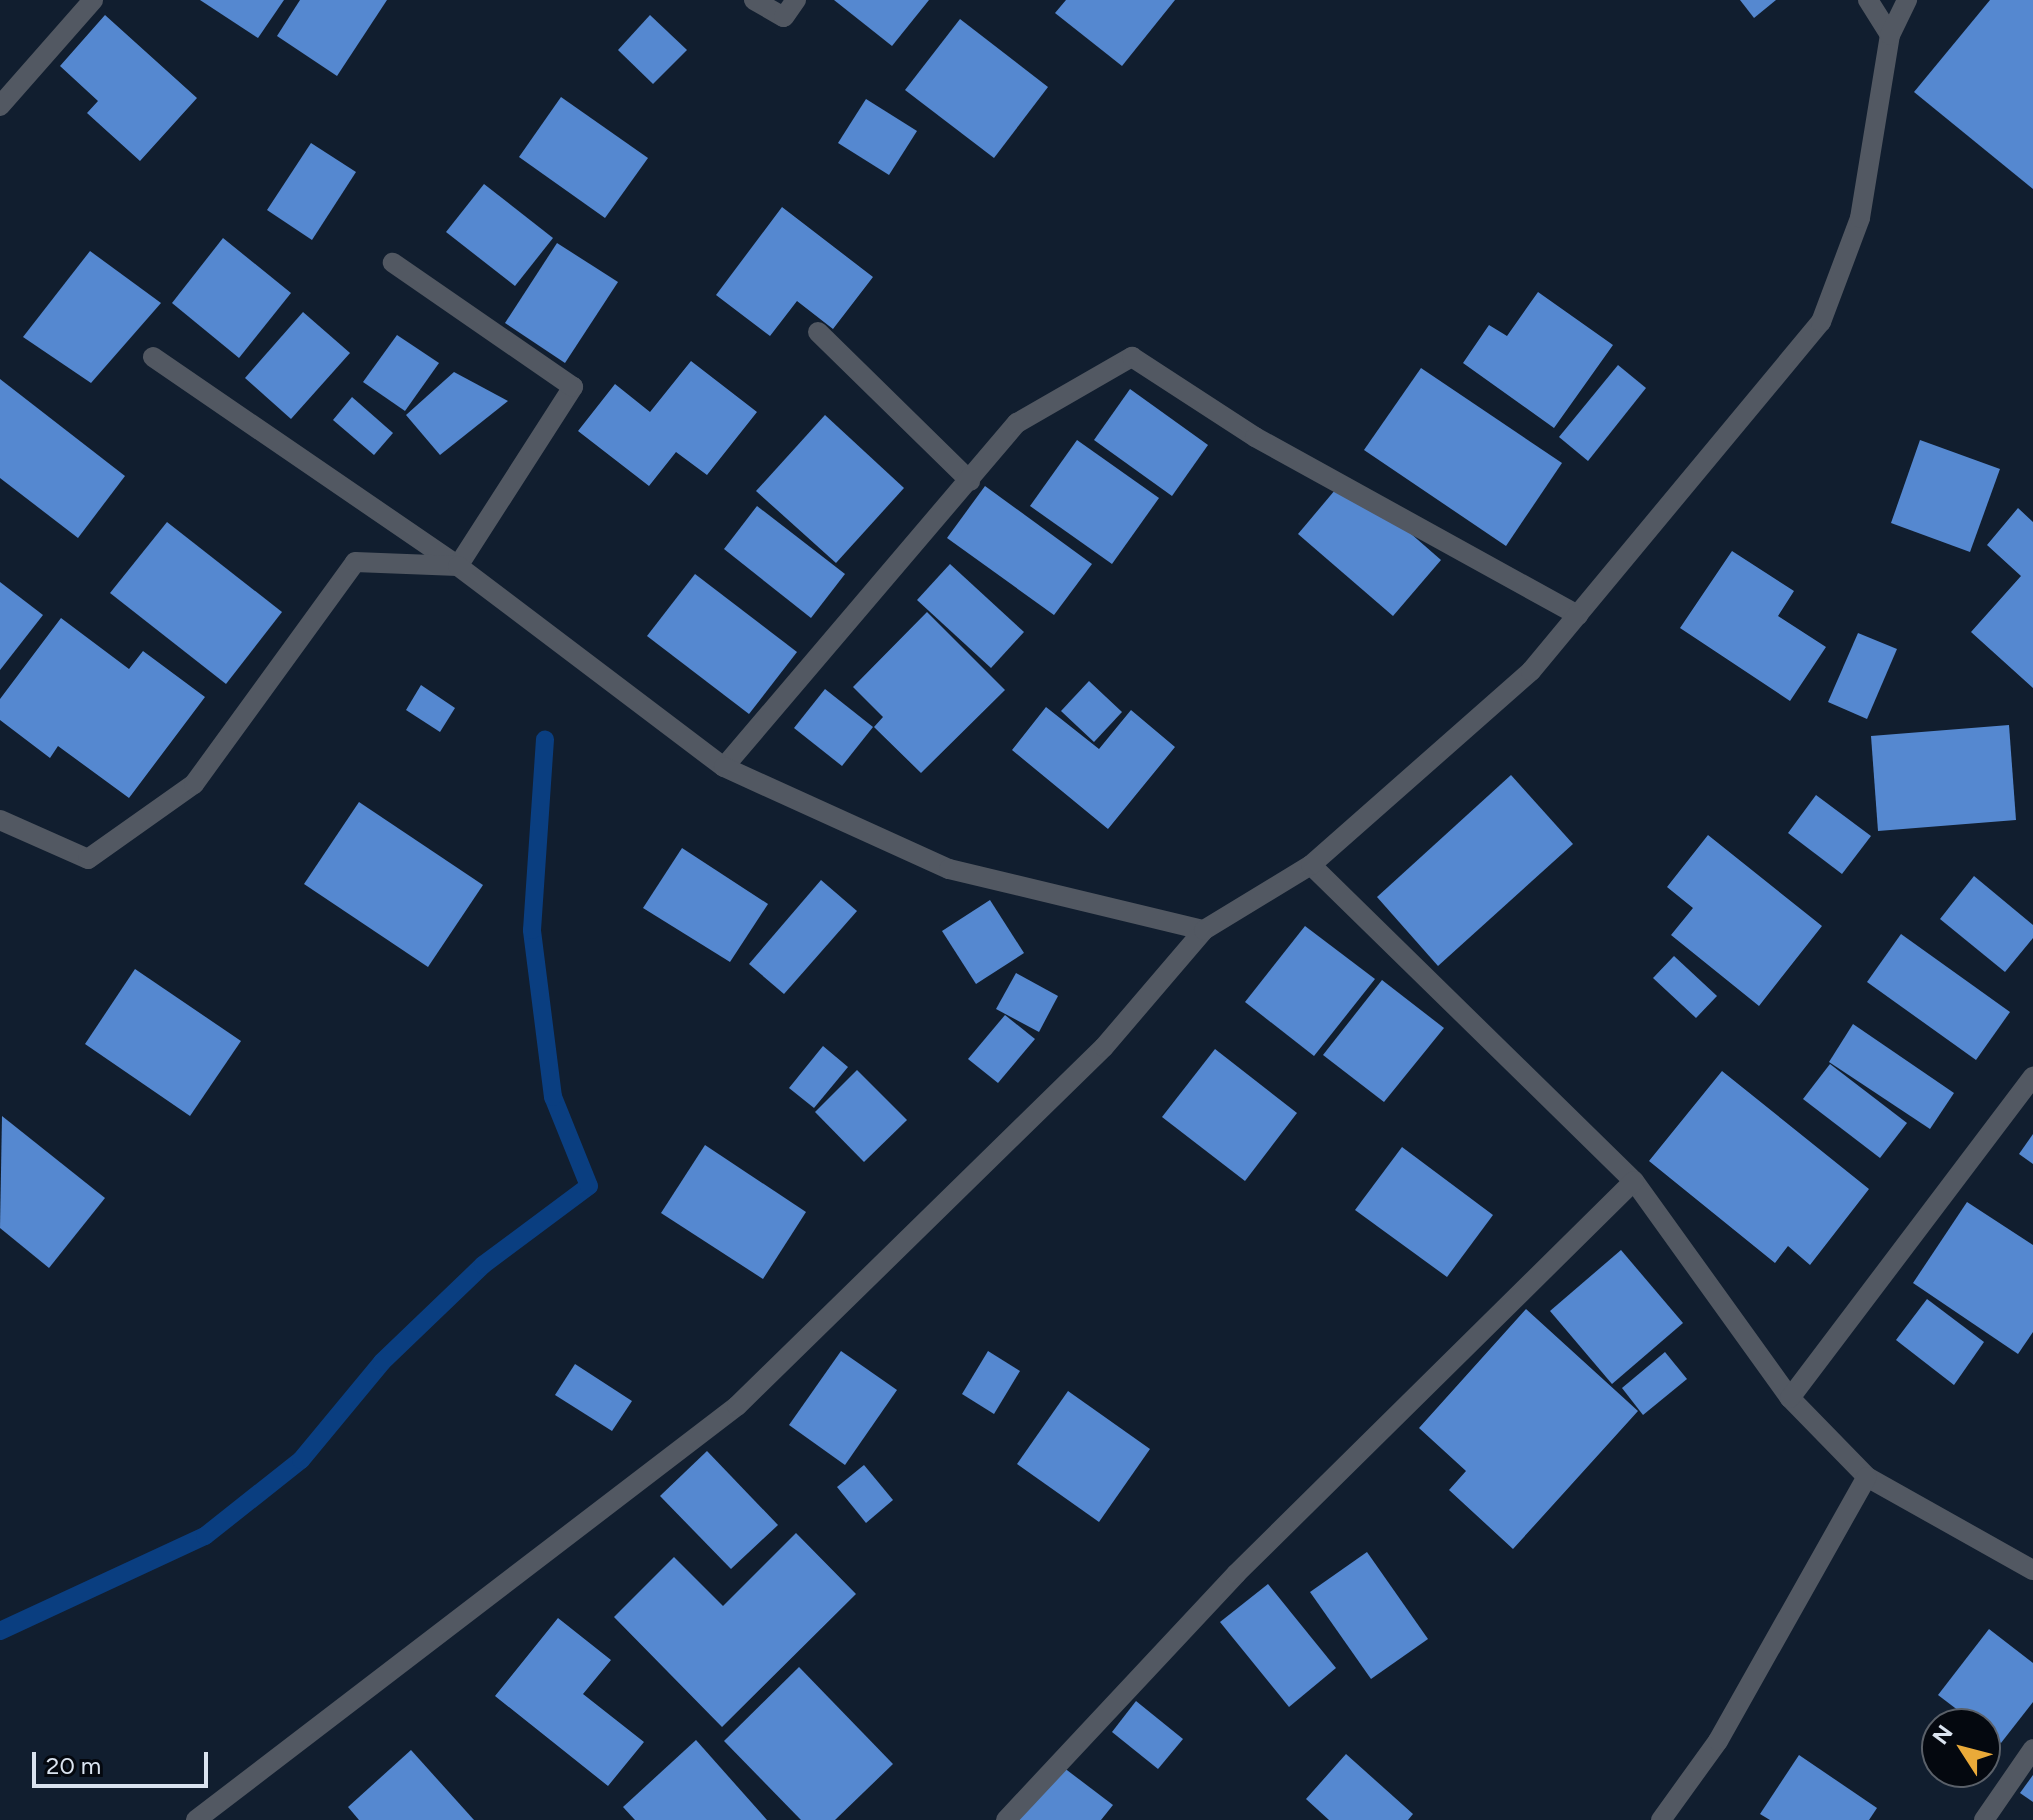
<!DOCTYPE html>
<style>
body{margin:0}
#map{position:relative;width:2033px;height:1820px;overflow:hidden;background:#111e2f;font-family:Figtree,sans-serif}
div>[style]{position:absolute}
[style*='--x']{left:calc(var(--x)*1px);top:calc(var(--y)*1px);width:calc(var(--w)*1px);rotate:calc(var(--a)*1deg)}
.stream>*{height:18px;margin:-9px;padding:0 9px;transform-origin:9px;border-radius:9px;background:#0a3e80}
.building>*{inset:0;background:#5588d0}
.minor>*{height:20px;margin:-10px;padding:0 10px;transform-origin:10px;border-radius:10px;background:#525862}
span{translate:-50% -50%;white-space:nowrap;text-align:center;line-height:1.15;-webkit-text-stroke:8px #04080f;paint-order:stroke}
.north{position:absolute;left:1921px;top:1708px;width:80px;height:80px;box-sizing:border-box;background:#04080f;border:2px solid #5a6069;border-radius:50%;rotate:306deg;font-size:22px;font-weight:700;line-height:32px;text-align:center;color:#dae3ef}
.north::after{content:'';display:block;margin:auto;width:28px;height:36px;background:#eaaa39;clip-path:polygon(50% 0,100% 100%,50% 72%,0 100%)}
.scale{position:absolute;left:32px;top:1752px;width:176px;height:36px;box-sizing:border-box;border:4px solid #dae3ef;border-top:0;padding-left:10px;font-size:24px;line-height:28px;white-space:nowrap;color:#dae3ef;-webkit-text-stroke:6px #04080f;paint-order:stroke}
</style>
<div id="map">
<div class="stream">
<i style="--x:0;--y:1631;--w:226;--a:-24.9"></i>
<i style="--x:205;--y:1536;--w:122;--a:-38.4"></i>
<i style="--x:301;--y:1460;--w:127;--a:-50.4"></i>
<i style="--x:382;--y:1362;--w:140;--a:-43.8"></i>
<i style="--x:483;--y:1265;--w:132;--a:-36.7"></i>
<i style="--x:589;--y:1186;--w:96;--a:-112"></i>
<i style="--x:553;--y:1097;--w:168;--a:-97.2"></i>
<i style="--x:532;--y:930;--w:191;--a:-86.1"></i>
</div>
<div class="building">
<i style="clip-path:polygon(200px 0,284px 0,258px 38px)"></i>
<i style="clip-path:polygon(300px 0,387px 0,337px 76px,277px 36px)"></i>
<i style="clip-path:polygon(834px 0,929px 0,892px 46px)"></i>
<i style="clip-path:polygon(1066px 0,1175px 0,1122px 66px,1055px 13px)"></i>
<i style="clip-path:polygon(1740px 0,1776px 0,1754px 18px)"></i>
<i style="clip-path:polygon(1990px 0,2033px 0,2033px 189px,1914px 92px)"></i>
<i style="clip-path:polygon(105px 15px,197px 98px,140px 161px,87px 113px,98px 101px,60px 66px)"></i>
<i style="clip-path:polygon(650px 15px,687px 50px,653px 84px,618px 50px)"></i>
<i style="clip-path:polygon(960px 19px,1048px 87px,994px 158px,905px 90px)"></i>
<i style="clip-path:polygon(561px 97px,648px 158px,605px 218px,519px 157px)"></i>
<i style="clip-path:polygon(866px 99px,917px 131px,889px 175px,838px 143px)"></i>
<i style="clip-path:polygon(311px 143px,356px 172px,312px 240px,267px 210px)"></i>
<i style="clip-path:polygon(484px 184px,553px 238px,515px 286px,446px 232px)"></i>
<i style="clip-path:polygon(782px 207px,873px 277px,833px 329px,797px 301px,770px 336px,716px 295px)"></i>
<i style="clip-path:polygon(223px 238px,291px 293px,239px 358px,172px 303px)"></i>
<i style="clip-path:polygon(557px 243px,618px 282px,565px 363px,505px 323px)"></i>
<i style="clip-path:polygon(90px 251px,161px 303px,91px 383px,23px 337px)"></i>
<i style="clip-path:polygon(1538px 292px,1613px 345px,1554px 428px,1463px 363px,1489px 325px,1507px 336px)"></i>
<i style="clip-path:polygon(303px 312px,350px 353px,291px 419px,245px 378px)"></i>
<i style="clip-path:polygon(397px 335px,439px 363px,405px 411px,363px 382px)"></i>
<i style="clip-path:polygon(691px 361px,757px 412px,707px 475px,676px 452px,649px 486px,578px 431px,615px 384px,650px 412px)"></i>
<i style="clip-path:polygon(1618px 365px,1646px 388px,1588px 461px,1559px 437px)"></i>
<i style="clip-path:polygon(1421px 368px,1562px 463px,1506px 546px,1364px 450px)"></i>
<i style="clip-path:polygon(454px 372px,508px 401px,440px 455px,406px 415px)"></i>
<i style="clip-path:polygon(0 379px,125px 476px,78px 538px,0 478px)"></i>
<i style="clip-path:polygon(1130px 389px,1208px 445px,1172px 496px,1094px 440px)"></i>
<i style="clip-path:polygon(352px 397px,393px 433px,374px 455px,333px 420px)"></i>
<i style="clip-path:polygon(825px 415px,904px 488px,836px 563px,756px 491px)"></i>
<i style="clip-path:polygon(1077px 440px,1159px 498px,1112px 564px,1030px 506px)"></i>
<i style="clip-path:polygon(1920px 440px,2000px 469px,1970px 552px,1891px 523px)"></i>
<i style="clip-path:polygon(1346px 477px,1441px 560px,1393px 616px,1298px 534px)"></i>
<i style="clip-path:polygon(985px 486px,1092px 564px,1054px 615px,947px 538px)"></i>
<i style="clip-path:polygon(757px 506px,845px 574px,811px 618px,724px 549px)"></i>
<i style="clip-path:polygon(2018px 508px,2033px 522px,2033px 688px,1971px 632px,2021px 576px,1987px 545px)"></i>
<i style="clip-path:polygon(167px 522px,282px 612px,226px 684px,110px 593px)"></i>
<i style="clip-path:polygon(1732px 551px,1794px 591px,1778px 616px,1826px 647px,1790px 701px,1680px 628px)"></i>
<i style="clip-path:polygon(950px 564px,1024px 632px,991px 668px,917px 600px)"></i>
<i style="clip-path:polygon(695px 574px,797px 652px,749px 714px,647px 636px)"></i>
<i style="clip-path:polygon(0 582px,43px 615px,0 670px)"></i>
<i style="clip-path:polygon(927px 612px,1005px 690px,921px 773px,874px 727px,883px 717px,853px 687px)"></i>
<i style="clip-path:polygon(61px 618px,129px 669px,143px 651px,205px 697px,129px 798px,58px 746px,50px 758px,0 720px,0 699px)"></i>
<i style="clip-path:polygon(1858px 633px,1897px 649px,1867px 719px,1828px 702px)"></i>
<i style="clip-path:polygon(1089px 681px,1122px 712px,1094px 742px,1061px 711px)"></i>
<i style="clip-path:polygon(421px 685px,455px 708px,440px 732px,406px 710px)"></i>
<i style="clip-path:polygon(825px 689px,873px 727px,842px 766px,794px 728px)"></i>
<i style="clip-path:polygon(1046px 707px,1099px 749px,1131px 710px,1175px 747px,1108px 829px,1012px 750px)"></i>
<i style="clip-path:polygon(2009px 725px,2016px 820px,1878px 831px,1871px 736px)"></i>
<i style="clip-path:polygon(1511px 775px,1573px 844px,1438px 966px,1377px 897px)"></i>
<i style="clip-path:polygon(1816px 795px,1871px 836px,1842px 874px,1788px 833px)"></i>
<i style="clip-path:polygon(359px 802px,483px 885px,428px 967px,304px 884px)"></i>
<i style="clip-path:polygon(1708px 835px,1822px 926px,1759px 1006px,1671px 935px,1693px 908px,1667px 887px)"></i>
<i style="clip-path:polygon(682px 848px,768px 904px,730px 962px,643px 908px)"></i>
<i style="clip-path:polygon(1974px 876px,2033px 925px,2033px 938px,2005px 972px,1940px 919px)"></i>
<i style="clip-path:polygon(821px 880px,857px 911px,784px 994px,749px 964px)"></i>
<i style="clip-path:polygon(990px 900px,1024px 953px,976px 984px,942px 931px)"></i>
<i style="clip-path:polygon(1305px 926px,1375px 979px,1314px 1056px,1245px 1002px)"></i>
<i style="clip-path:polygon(1901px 934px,2010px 1012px,1976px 1060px,1867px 982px)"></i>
<i style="clip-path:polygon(1674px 956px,1717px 996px,1696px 1018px,1653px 978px)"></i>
<i style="clip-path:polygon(135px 969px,241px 1041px,190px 1116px,85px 1044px)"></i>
<i style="clip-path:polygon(1016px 973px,1058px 996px,1039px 1032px,996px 1009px)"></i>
<i style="clip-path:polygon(1382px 980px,1444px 1028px,1384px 1102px,1323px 1055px)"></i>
<i style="clip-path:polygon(1005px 1015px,1035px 1039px,998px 1083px,968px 1059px)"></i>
<i style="clip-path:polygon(1853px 1024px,1954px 1093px,1930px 1129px,1829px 1062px)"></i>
<i style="clip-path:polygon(823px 1046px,848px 1067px,814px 1108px,789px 1088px)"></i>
<i style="clip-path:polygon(1215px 1049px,1297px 1113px,1245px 1181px,1162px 1117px)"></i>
<i style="clip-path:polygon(1830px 1064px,1907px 1123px,1880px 1158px,1803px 1099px)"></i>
<i style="clip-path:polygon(857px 1070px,907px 1120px,864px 1162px,815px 1112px)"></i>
<i style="clip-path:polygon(1722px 1071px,1869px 1189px,1810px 1265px,1788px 1246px,1775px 1263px,1649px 1161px)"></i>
<i style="clip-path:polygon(2px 1116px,105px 1198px,49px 1268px,0 1228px)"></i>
<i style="clip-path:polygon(2033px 1134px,2033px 1164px,2019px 1154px)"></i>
<i style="clip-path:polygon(705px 1145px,806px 1212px,763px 1279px,661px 1213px)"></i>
<i style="clip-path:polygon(1402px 1147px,1493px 1215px,1447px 1277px,1355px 1210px)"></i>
<i style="clip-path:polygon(1967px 1202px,2033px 1245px,2033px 1332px,2018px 1354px,1913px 1283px)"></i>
<i style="clip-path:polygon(1621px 1250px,1683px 1323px,1612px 1384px,1550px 1311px)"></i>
<i style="clip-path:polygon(1927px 1299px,1984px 1342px,1954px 1385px,1896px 1340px)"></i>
<i style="clip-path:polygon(1526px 1309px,1638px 1411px,1513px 1549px,1449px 1490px,1466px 1471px,1419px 1428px)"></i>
<i style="clip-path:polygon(841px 1351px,897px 1390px,845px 1465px,789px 1425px)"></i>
<i style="clip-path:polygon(988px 1351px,1020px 1371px,994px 1414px,962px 1394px)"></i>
<i style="clip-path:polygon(1665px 1352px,1687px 1379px,1643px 1415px,1622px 1388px)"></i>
<i style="clip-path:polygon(575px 1364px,632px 1401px,612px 1431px,555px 1395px)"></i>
<i style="clip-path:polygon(1068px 1391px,1150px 1449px,1099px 1522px,1017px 1464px)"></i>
<i style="clip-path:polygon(707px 1451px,778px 1525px,731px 1569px,660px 1496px)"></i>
<i style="clip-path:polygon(864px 1465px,893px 1500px,866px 1523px,837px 1487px)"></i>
<i style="clip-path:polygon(796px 1533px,856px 1594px,722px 1727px,614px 1617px,674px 1557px,723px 1606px)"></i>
<i style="clip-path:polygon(1367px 1552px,1428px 1639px,1371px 1679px,1310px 1592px)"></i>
<i style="clip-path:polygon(1268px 1584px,1336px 1668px,1289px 1707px,1220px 1622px)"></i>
<i style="clip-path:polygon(558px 1618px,611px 1660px,583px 1694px,644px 1742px,608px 1786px,495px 1696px)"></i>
<i style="clip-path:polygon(1989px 1629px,2033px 1663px,2033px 1702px,2001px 1743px,1938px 1695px)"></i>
<i style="clip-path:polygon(799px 1667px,893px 1764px,835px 1820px,801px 1820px,724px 1741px)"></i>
<i style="clip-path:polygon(1136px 1701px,1183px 1739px,1158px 1769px,1112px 1732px)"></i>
<i style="clip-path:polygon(696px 1740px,767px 1820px,635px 1820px,623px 1807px)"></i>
<i style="clip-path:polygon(411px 1750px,474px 1820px,359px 1820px,348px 1807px)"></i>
<i style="clip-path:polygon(1346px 1754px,1413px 1814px,1408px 1820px,1329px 1820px,1306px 1799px)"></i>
<i style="clip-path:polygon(1799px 1755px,1877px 1808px,1869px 1820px,1770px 1820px,1760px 1814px)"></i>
<i style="clip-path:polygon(1055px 1761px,1113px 1805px,1101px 1820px,1009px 1820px)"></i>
<i style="clip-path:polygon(2033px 1775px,2033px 1802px,2020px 1793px)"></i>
</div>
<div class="minor">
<i style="--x:754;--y:0;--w:34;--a:30"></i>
<i style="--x:784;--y:17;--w:21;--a:-55"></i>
<i style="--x:1868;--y:0;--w:41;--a:57.8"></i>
<i style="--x:0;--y:106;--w:141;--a:-48.7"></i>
<i style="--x:818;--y:332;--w:213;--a:44.4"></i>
<i style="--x:153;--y:357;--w:370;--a:34.4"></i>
<i style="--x:458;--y:566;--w:213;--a:-57.3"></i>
<i style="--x:573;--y:387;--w:219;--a:-145.4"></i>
<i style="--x:724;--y:767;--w:452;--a:-49.6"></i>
<i style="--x:1017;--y:423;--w:133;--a:-29.9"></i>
<i style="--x:1132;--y:357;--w:147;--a:33"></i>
<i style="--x:1255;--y:437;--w:369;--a:28.9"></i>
<i style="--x:0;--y:820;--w:96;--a:23.9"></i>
<i style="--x:88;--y:859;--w:130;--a:-35.3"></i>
<i style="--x:194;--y:784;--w:274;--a:-54"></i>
<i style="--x:355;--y:562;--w:103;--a:2.2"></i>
<i style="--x:458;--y:566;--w:333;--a:37.1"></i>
<i style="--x:724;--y:767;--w:247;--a:24.4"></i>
<i style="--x:949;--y:869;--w:262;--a:13.5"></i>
<i style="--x:1311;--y:865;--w:452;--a:44.4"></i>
<i style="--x:1634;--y:1181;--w:267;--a:54.3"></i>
<i style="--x:1790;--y:1398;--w:110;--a:45.7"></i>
<i style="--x:1867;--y:1477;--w:190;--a:29.3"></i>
<i style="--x:1790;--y:1398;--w:403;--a:-52.9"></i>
<i style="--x:196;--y:1820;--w:681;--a:-37.43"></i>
<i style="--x:737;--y:1406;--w:513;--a:-44.37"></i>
<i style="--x:1104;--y:1047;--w:154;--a:-49.5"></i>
<i style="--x:1204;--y:930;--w:125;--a:-31.3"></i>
<i style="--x:1311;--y:865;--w:293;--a:-41.4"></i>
<i style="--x:1531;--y:671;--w:454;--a:-50.3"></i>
<i style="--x:1821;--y:322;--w:111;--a:-69.4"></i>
<i style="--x:1860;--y:218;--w:185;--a:-80.7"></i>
<i style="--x:1890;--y:35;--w:39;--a:-64"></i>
<i style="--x:1006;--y:1820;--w:337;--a:-46.9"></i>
<i style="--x:1236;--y:1574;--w:559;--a:-44.64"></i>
<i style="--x:1661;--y:1820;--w:97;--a:-54.2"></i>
<i style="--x:1718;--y:1741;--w:303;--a:-60.6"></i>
<i style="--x:1984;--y:1820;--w:86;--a:-55.4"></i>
</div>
<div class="north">N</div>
<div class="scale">20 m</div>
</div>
